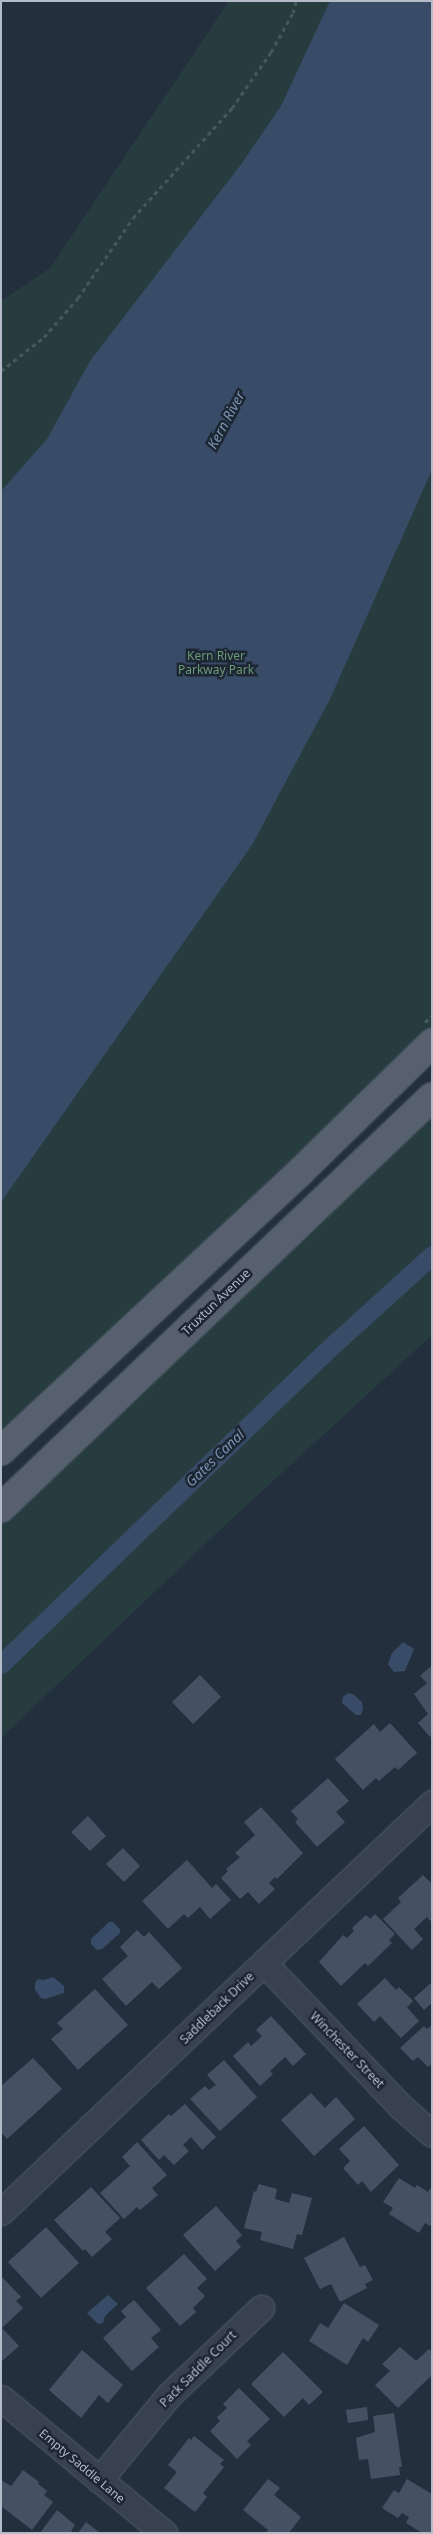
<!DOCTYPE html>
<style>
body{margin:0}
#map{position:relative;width:433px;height:2534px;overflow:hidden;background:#242f3e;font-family:"Noto Sans",sans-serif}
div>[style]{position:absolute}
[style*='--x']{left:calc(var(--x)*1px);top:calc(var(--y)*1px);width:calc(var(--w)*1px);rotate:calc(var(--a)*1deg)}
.green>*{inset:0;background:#263c3f}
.water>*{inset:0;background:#394c67}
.canal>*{height:19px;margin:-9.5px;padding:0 9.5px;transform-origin:9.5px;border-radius:9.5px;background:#394c67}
.building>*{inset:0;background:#455162}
.path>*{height:3px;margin-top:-1.5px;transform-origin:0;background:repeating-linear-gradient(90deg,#44595c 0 4px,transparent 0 8px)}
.roads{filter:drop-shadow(0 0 1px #565f6c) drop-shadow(0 0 1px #565f6c)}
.minor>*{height:25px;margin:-12.5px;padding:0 12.5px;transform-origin:12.5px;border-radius:12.5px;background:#38414e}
.major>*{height:28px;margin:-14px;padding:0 14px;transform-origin:14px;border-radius:14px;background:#56606e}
span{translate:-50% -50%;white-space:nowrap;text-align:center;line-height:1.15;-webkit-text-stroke:5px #1d2633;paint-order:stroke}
.park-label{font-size:12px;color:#6b9a76}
.street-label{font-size:12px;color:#b4bcc9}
.water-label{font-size:14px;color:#7c92b1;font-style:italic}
.frame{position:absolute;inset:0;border:2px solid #b4bcc9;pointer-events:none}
</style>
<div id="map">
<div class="green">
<i style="clip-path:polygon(229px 1px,432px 1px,432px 1026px,1px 1434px,1px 301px,50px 268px)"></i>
<i style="clip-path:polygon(432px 1116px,432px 1335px,222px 1528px,1px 1738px,1px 1524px)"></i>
</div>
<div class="water">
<i style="clip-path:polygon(330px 1px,432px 1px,432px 470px,330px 699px,252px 845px,1px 1202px,1px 491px,47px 439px,90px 361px,242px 163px,281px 106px)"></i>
<i style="clip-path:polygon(403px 1642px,414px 1649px,405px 1671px,394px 1672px,388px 1664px,392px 1653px)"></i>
<i style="clip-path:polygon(348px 1693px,353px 1694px,362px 1702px,363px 1709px,361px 1715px,356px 1715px,342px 1703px,343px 1697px)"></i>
<i style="clip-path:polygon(109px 1922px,113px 1922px,120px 1929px,120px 1933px,102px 1949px,97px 1950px,91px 1944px,91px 1939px)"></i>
<i style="clip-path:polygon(53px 1977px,64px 1986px,64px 1993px,45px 1999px,41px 1998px,35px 1990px,35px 1983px,38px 1979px,44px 1980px)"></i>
<i style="clip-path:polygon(108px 2295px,118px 2304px,105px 2316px,103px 2323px,98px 2324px,87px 2313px)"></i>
</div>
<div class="canal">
<i style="--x:1;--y:1664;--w:450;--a:-43.9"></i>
<i style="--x:325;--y:1352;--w:144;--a:-42.2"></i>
</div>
<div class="building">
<i style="clip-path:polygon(432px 1665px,432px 1735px,430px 1737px,418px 1723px,428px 1714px,414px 1694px,427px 1683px,420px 1676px)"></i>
<i style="clip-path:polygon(200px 1675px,221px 1697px,193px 1724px,172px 1702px)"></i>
<i style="clip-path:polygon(390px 1723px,417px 1753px,398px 1770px,395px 1767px,379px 1781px,376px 1778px,363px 1790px,335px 1759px,374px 1724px,380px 1732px)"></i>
<i style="clip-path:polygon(328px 1778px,349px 1801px,336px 1812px,345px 1822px,317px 1847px,295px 1822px,298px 1819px,291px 1811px)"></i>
<i style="clip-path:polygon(261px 1807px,303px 1853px,277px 1879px,275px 1877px,269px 1883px,275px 1889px,259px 1904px,248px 1892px,240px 1899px,221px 1878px,228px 1871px,226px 1869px,240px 1857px,235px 1853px,255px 1835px,244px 1822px)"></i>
<i style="clip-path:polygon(88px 1816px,106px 1836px,90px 1851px,71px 1832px)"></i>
<i style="clip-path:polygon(123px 1848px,140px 1866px,124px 1882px,106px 1864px)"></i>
<i style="clip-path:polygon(187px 1860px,212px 1888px,216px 1884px,231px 1900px,210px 1919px,200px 1907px,188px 1918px,184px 1914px,168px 1929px,142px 1901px)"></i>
<i style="clip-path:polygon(423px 1875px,432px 1884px,432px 1919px,430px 1921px,427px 1917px,414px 1929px,423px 1939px,412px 1950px,383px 1919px,401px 1902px,398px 1898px)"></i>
<i style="clip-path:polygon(375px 1914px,395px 1934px,389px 1940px,392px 1943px,368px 1966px,365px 1963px,341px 1986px,319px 1962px,343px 1935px,347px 1938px,354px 1931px,352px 1928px,366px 1915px,370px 1919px)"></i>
<i style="clip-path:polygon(137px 1930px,144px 1937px,149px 1932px,182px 1968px,159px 1989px,152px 1982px,126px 2006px,102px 1979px,128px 1956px,120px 1947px)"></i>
<i style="clip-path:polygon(385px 1978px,396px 1990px,399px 1987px,413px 2001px,407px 2007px,419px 2021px,401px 2038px,380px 2016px,374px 2022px,357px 2004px)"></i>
<i style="clip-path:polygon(432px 1982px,432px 2003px,424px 2010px,414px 1998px)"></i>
<i style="clip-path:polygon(95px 1989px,128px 2025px,78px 2070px,51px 2039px,63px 2029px,57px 2023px)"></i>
<i style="clip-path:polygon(271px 2016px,306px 2054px,293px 2066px,285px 2057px,270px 2071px,273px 2074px,260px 2086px,233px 2056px,248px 2042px,251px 2046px,262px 2036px,256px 2030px)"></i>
<i style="clip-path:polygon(432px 2025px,432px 2064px,428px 2067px,418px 2057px,413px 2061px,400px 2048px,424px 2026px,427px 2029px)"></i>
<i style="clip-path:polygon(33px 2058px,62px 2089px,7px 2139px,1px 2132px,1px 2086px)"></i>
<i style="clip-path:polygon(224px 2060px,257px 2097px,220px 2131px,190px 2099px,205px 2086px,209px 2090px,216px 2085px,207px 2075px)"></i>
<i style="clip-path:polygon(311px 2093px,325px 2108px,336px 2097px,355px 2119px,314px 2156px,281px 2120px)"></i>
<i style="clip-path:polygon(185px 2104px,216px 2137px,202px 2150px,191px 2137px,183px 2145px,189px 2151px,174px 2165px,164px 2155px,159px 2160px,141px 2140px,169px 2114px,171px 2116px)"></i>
<i style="clip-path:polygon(364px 2126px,399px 2165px,371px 2192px,362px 2181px,358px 2185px,343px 2168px,350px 2161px,339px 2149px)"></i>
<i style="clip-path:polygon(137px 2142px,167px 2175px,152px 2188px,158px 2195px,140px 2210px,137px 2207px,124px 2219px,100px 2193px,130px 2166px,122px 2157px)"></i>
<i style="clip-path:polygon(399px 2178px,415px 2188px,417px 2185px,428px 2192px,432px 2186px,432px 2223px,430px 2226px,425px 2223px,419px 2233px,389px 2214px,393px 2208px,383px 2202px)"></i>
<i style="clip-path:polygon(259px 2184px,277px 2189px,275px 2199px,289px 2203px,292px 2193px,312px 2198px,302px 2235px,297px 2234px,293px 2249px,260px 2240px,262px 2232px,244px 2228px,254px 2191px,256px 2192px)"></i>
<i style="clip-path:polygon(91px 2187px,120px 2218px,105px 2232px,112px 2239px,92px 2257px,85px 2249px,83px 2251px,54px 2220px)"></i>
<i style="clip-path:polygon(216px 2206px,242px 2235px,236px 2241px,241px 2247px,215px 2271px,183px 2235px)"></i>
<i style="clip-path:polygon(46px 2227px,79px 2263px,41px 2298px,8px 2262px)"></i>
<i style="clip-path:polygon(344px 2237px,360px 2267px,365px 2265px,373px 2280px,365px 2284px,367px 2288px,340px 2302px,331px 2284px,320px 2289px,304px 2258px)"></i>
<i style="clip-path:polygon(184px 2254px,207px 2279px,197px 2288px,205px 2296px,193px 2308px,196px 2312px,180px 2326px,146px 2288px)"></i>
<i style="clip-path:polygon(1px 2276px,21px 2297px,16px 2301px,23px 2308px,2px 2328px,19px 2346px,1px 2362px)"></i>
<i style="clip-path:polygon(134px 2300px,161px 2330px,151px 2338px,159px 2347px,132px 2371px,103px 2338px,126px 2317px,121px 2311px)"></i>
<i style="clip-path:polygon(344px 2303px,379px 2325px,368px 2342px,363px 2338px,347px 2365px,309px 2341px,320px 2323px,328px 2328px)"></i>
<i style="clip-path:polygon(400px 2347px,416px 2361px,429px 2349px,432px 2352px,432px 2375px,398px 2408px,375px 2385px,390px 2371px,382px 2364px)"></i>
<i style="clip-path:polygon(82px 2350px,123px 2385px,108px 2403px,99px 2395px,81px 2418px,49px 2390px)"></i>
<i style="clip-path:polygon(283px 2352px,323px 2392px,309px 2405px,303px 2398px,284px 2417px,251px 2384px)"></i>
<i style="clip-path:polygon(239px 2388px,270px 2419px,247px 2441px,251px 2445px,237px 2459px,210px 2431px,220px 2421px,217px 2417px,227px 2408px,223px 2404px)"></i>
<i style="clip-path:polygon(367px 2407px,368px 2420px,348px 2423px,346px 2410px)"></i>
<i style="clip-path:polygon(394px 2413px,402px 2467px,399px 2467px,400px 2475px,371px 2479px,368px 2459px,359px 2460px,356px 2438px,375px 2432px,373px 2416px)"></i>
<i style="clip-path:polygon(194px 2436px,224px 2460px,220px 2464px,224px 2467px,203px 2493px,207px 2497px,195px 2512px,164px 2488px,177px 2472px,168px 2465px,189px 2438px,191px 2440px)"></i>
<i style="clip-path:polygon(23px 2470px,39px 2482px,38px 2484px,47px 2491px,44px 2495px,53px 2502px,32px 2530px,1px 2506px,1px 2480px,11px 2486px)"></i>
<i style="clip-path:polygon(268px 2479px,280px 2488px,274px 2495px,301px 2517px,289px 2533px,266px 2533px,268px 2530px,243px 2510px)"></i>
<i style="clip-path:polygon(407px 2479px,432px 2494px,432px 2531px,429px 2533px,422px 2533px,406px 2523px,409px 2517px,402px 2513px,398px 2518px,382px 2508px,394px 2490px,399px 2493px)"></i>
<i style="clip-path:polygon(57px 2510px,75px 2525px,71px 2531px,74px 2533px,40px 2533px)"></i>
<i style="clip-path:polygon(86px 2522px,100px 2533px,78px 2533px)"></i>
</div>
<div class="path">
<i style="--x:1;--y:371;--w:55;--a:-38.3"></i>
<i style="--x:44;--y:337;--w:52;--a:-48.9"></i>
<i style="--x:78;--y:298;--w:97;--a:-55.5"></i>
<i style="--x:133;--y:218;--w:148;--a:-48"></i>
<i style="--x:232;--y:108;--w:68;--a:-55.1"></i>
<i style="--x:271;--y:52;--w:45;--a:-60.6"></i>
<i style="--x:293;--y:13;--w:12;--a:-76"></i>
<i style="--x:425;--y:1022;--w:9;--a:-41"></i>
</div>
<div class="roads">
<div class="minor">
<i style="--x:264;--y:1963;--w:196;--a:46.4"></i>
<i style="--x:399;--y:2105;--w:44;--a:41.3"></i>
<i style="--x:1;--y:2212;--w:594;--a:-43.5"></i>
<i style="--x:1;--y:2398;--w:212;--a:39.6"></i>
<i style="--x:99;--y:2480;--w:110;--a:-50.5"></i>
<i style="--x:169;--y:2395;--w:127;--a:-43.4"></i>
</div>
<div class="major">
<i style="--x:1;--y:1451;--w:409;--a:-43"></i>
<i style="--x:300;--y:1172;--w:185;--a:-44.3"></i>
<i style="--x:1;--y:1508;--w:596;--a:-43.64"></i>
</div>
</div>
<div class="park-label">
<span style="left:216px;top:663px">Kern River<br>Parkway Park</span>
</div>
<div class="street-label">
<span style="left:216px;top:1302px;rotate:-44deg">Truxtun Avenue</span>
<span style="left:217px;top:2008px;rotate:-44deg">Saddleback Drive</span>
<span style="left:347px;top:2050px;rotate:46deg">Winchester Street</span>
<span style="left:198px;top:2369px;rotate:-45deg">Pack Saddle Court</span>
<span style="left:82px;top:2466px;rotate:40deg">Empty Saddle Lane</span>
</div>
<div class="water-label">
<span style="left:226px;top:420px;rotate:-62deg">Kern River</span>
<span style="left:215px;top:1458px;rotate:-44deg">Gates Canal</span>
</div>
<div class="frame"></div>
</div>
